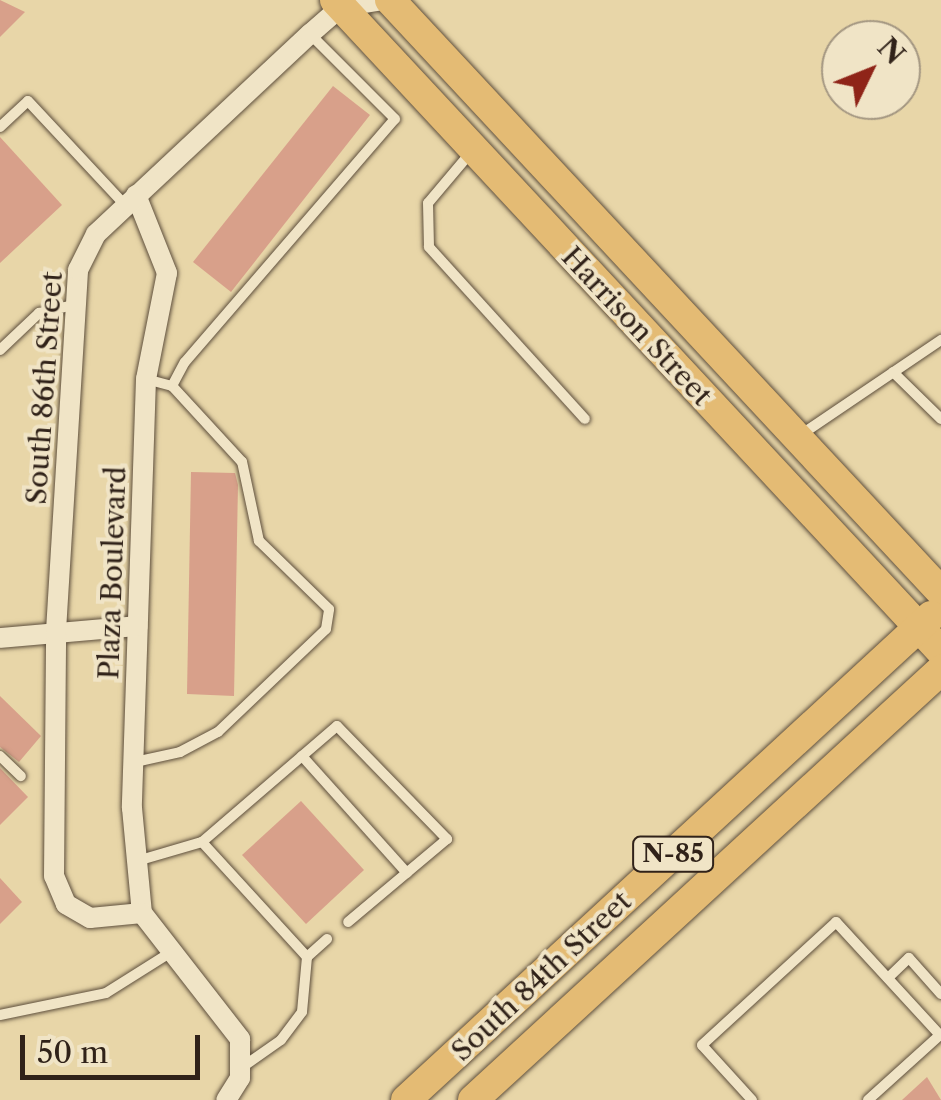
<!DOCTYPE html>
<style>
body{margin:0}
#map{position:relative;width:941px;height:1100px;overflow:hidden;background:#e8d6a8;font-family:"Libre Caslon Text",serif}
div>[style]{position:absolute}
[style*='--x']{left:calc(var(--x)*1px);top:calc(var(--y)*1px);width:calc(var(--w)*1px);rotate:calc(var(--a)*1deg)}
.building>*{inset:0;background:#d8a08a}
.roads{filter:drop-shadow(0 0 2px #5e4f3d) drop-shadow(0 0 2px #5e4f3d)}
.lane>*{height:10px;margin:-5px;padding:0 5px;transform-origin:5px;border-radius:5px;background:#f0e4c6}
.street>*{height:20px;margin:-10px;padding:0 10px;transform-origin:10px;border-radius:10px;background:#f0e4c6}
.primary>*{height:30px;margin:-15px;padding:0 15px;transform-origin:15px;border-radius:15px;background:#e4bb74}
span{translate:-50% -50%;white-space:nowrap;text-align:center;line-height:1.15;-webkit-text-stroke:8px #f0e4c6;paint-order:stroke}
.shield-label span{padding:2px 8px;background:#f0e4c6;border:2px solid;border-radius:8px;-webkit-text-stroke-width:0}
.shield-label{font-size:25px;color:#302219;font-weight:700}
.street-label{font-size:28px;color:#302219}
.north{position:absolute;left:821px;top:20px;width:100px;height:100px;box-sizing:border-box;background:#f0e4c6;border:2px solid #a39681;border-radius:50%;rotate:47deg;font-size:28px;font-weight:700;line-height:40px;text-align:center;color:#302219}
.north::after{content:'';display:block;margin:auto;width:35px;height:45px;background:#8f2418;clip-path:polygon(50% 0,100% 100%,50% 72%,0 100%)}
.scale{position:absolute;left:20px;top:1035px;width:180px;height:45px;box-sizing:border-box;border:5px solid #302219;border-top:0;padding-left:12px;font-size:30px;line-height:35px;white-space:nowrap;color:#302219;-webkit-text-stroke:8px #f0e4c6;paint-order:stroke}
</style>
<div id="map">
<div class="building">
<i style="clip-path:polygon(0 0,25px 12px,0 37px)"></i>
<i style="clip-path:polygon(333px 86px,370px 115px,231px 292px,193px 262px)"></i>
<i style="clip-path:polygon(0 137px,62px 205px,0 263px)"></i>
<i style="clip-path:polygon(191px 472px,235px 473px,238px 485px,234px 696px,187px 694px)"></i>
<i style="clip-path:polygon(0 696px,41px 736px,19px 762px,0 747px)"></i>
<i style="clip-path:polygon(0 768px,28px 797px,0 825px)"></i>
<i style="clip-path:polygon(301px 801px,364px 870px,306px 924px,242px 855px)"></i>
<i style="clip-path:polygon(0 878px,22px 902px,0 924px)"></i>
<i style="clip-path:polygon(927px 1077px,941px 1100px,902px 1100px)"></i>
</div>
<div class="roads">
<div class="lane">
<i style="--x:0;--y:127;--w:38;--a:-43"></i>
<i style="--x:28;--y:101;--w:142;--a:47"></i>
<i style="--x:472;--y:151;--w:68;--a:130.2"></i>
<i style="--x:428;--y:203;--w:44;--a:88.7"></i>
<i style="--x:429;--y:247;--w:232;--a:47.8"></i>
<i style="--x:0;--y:350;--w:54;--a:-43.5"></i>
<i style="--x:39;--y:313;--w:37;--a:-13"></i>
<i style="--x:893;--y:372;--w:67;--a:44.4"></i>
<i style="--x:172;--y:386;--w:27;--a:-62"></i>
<i style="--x:185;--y:362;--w:321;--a:-49.2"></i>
<i style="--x:395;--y:119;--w:120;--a:-135"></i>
<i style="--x:802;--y:434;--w:168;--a:-34.1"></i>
<i style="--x:0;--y:756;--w:29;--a:44"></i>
<i style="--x:302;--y:756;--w:157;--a:48.1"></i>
<i style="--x:135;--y:762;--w:46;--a:-12.5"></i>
<i style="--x:180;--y:752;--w:43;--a:-27.8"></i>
<i style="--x:218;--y:732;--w:149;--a:-43.6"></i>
<i style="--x:326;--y:629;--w:20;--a:-81"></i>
<i style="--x:329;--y:609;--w:98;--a:-135.8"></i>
<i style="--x:259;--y:541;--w:81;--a:-102.1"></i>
<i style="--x:242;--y:462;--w:103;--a:-132.6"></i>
<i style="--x:172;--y:386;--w:27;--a:-165"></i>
<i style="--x:202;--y:842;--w:178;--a:-40.7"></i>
<i style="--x:337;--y:726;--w:158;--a:45.8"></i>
<i style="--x:447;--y:839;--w:129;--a:140"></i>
<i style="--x:137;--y:861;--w:68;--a:-16.3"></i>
<i style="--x:202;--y:842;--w:156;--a:47.6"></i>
<i style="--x:307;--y:957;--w:55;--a:95.2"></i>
<i style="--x:302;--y:1012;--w:35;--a:127"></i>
<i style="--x:281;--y:1040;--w:49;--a:145"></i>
<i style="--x:307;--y:957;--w:27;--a:-42"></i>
<i style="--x:888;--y:978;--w:29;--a:-44"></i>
<i style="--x:909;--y:958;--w:48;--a:48.4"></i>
<i style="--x:0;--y:1015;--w:108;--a:-11.7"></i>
<i style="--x:106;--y:993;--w:77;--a:-32.2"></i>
<i style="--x:752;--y:1100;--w:74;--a:-132.3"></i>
<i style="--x:702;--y:1045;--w:182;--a:-42.5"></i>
<i style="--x:836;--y:922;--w:155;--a:47.4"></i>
<i style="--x:868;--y:1100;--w:97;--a:-42.1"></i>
</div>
<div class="street">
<i style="--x:136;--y:195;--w:84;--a:68.3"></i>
<i style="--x:167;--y:273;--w:108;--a:101.2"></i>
<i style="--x:146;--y:379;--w:429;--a:91.9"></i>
<i style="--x:132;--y:808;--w:105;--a:84.6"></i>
<i style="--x:142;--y:913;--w:160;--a:52.1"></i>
<i style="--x:240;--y:1039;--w:39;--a:90"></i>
<i style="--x:240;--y:1078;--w:26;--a:122"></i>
<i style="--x:0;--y:638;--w:138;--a:-5"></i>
<i style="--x:142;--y:913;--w:52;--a:174.5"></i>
<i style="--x:90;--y:918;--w:28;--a:-150"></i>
<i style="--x:66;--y:904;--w:30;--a:-113"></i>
<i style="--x:54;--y:876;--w:245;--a:-89.5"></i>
<i style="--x:56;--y:631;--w:362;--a:-86.5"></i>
<i style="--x:78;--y:270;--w:40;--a:-63.4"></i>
<i style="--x:96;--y:234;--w:293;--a:-43.1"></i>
<i style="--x:310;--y:34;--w:41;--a:-41.1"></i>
<i style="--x:341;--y:7;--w:43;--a:-9.5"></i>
</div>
<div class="primary">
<i style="--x:335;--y:0;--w:889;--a:47.05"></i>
<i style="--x:390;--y:0;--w:809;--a:47.05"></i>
<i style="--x:406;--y:1100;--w:714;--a:-42.67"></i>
<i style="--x:473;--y:1100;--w:636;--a:-42.58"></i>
</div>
</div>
<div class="shield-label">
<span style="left:673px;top:854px">N-85</span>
</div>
<div class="street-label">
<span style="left:637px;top:326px;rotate:47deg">Harrison Street</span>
<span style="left:44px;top:388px;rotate:-86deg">South 86th Street</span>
<span style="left:112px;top:573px;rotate:-88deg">Plaza Boulevard</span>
<span style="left:541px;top:976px;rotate:-43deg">South 84th Street</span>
</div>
<div class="north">N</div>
<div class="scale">50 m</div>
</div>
